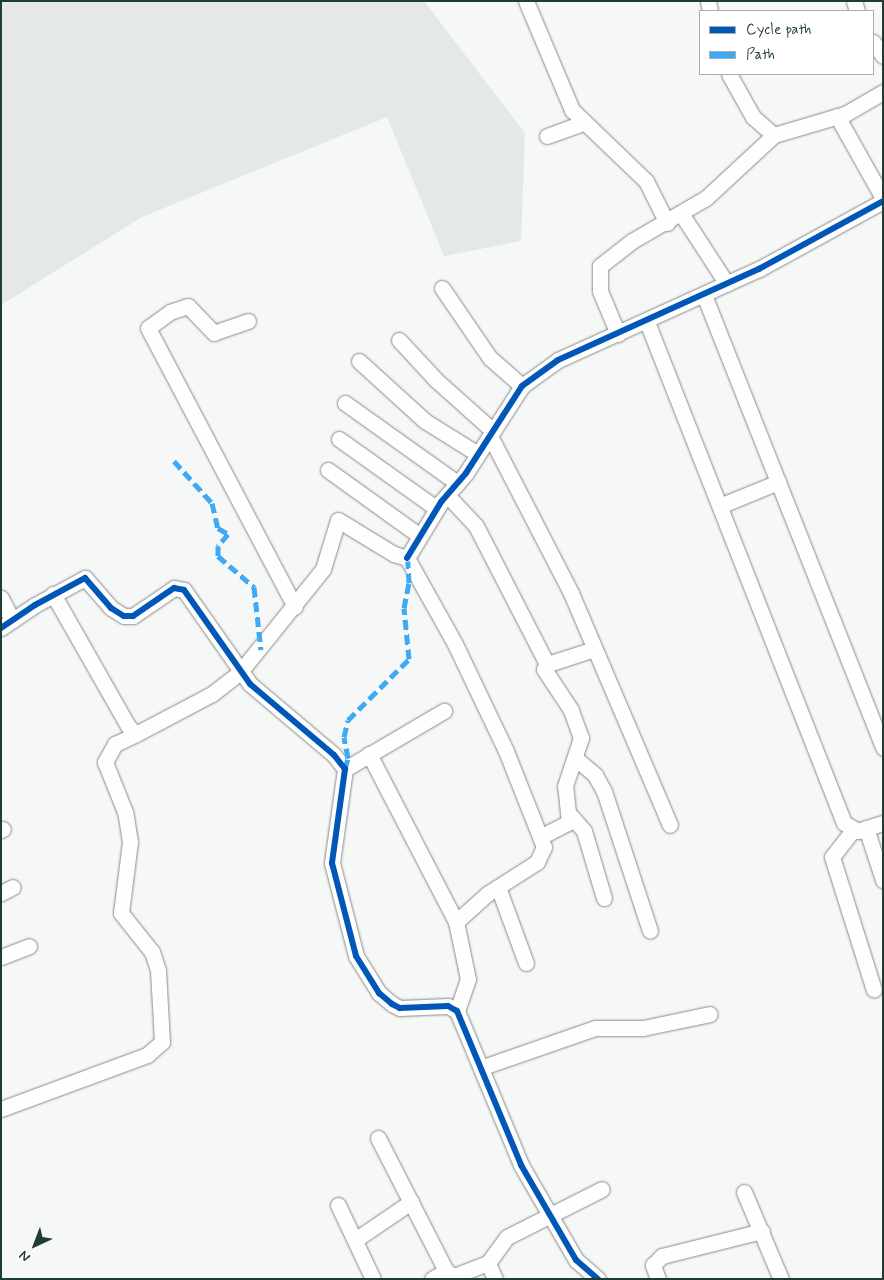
<!DOCTYPE html>
<style>
body{margin:0}
#map{position:relative;width:884px;height:1280px;overflow:hidden;background:#f6f7f7;font-family:Mynerve,sans-serif}
div>[style]{position:absolute}
[style*='--x']{left:calc(var(--x)*1px);top:calc(var(--y)*1px);width:calc(var(--w)*1px);rotate:calc(var(--a)*1deg)}
.green>*{inset:0;background:#e4e8e8}
.roads{filter:drop-shadow(0 0 1px #858b8a) drop-shadow(0 0 1px #858b8a)}
.minor>*{height:15px;margin:-7.5px;padding:0 7.5px;transform-origin:7.5px;border-radius:7.5px;background:#fefefe}
.quiet>*{height:5px;margin-top:-2.5px;transform-origin:0;background:repeating-linear-gradient(90deg,#3fa9f5 0 10px,transparent 0 15px)}
.cycleway>*{height:6px;margin:-3px;padding:0 3px;transform-origin:3px;border-radius:3px;background:#0057b8}
span{translate:-50% -50%;white-space:nowrap;text-align:center;line-height:1.15;-webkit-text-stroke:4.5px #fff;paint-order:stroke}
.frame{position:absolute;inset:0;border:2px solid #1f3d34;pointer-events:none}
.legend{position:absolute;left:699px;top:10px;width:175px;height:65px;box-sizing:border-box;background:#fff;border:1px solid #a5b1ae;margin:0;padding:6px 9px;list-style:none;font-size:15px;color:#1f3d34}
.legend li{display:flex;align-items:center;gap:10px;height:25px}
.legend b{width:25px;border:1px solid #a5b1ae}
.north{position:absolute;left:10px;top:1220px;width:50px;height:50px;-webkit-text-stroke:4px #fff;paint-order:stroke;rotate:223deg;font-size:14px;font-weight:700;line-height:20px;text-align:center;color:#1f3d34}
.north::after{content:'';display:block;margin:auto;width:18px;height:22px;background:#1f3d34;clip-path:polygon(50% 0,100% 100%,50% 72%,0 100%)}
</style>
<div id="map">
<div class="green">
<i style="clip-path:polygon(1px 1px,424px 1px,525px 133px,521px 241px,444px 256px,387px 117px,142px 217px,1px 305px)"></i>
</div>
<div class="roads">
<div class="minor">
<i style="--x:526;--y:1;--w:118;--a:67.1"></i>
<i style="--x:572;--y:110;--w:103;--a:43.8"></i>
<i style="--x:646;--y:181;--w:47;--a:63.4"></i>
<i style="--x:708;--y:1;--w:10;--a:79"></i>
<i style="--x:854;--y:1;--w:10;--a:73"></i>
<i style="--x:873;--y:42;--w:17;--a:54"></i>
<i style="--x:729;--y:74;--w:49;--a:60.8"></i>
<i style="--x:753;--y:117;--w:28;--a:41"></i>
<i style="--x:837;--y:116;--w:94;--a:60.7"></i>
<i style="--x:547;--y:136;--w:37;--a:-20"></i>
<i style="--x:682;--y:215;--w:82;--a:56.9"></i>
<i style="--x:442;--y:288;--w:85;--a:55.6"></i>
<i style="--x:490;--y:358;--w:43;--a:41.2"></i>
<i style="--x:704;--y:295;--w:487;--a:68.4"></i>
<i style="--x:248;--y:321;--w:36;--a:161"></i>
<i style="--x:214;--y:333;--w:37;--a:-134"></i>
<i style="--x:188;--y:306;--w:19;--a:162"></i>
<i style="--x:170;--y:312;--w:27;--a:144"></i>
<i style="--x:148;--y:328;--w:315;--a:62.2"></i>
<i style="--x:647;--y:322;--w:538;--a:68.53"></i>
<i style="--x:844;--y:823;--w:16;--a:30"></i>
<i style="--x:858;--y:831;--w:26;--a:-18"></i>
<i style="--x:618;--y:334;--w:47;--a:-112.7"></i>
<i style="--x:600;--y:291;--w:25;--a:-90"></i>
<i style="--x:600;--y:266;--w:41;--a:-38"></i>
<i style="--x:632;--y:241;--w:86;--a:-30.2"></i>
<i style="--x:706;--y:198;--w:93;--a:-42.8"></i>
<i style="--x:774;--y:135;--w:74;--a:-16.5"></i>
<i style="--x:845;--y:114;--w:44;--a:-30.1"></i>
<i style="--x:399;--y:340;--w:54;--a:47.2"></i>
<i style="--x:436;--y:380;--w:76;--a:41.8"></i>
<i style="--x:359;--y:361;--w:89;--a:42.3"></i>
<i style="--x:425;--y:421;--w:62;--a:31.9"></i>
<i style="--x:345;--y:403;--w:138;--a:35.5"></i>
<i style="--x:490;--y:436;--w:177;--a:62.7"></i>
<i style="--x:571;--y:593;--w:252;--a:66.9"></i>
<i style="--x:339;--y:439;--w:120;--a:35.5"></i>
<i style="--x:328;--y:470;--w:113;--a:35.7"></i>
<i style="--x:447;--y:495;--w:42;--a:46.9"></i>
<i style="--x:476;--y:526;--w:155;--a:62.8"></i>
<i style="--x:722;--y:505;--w:61;--a:-22.3"></i>
<i style="--x:407;--y:558;--w:66;--a:-58.7"></i>
<i style="--x:441;--y:502;--w:38;--a:-49"></i>
<i style="--x:466;--y:473;--w:103;--a:-57.2"></i>
<i style="--x:522;--y:386;--w:44;--a:-35.8"></i>
<i style="--x:558;--y:360;--w:221;--a:-24.4"></i>
<i style="--x:759;--y:269;--w:141;--a:-28.7"></i>
<i style="--x:53;--y:594;--w:152;--a:60.4"></i>
<i style="--x:128;--y:726;--w:11;--a:45"></i>
<i style="--x:136;--y:734;--w:86;--a:-27.8"></i>
<i style="--x:212;--y:694;--w:36;--a:-38"></i>
<i style="--x:240;--y:672;--w:132;--a:-51.1"></i>
<i style="--x:323;--y:569;--w:51;--a:-73"></i>
<i style="--x:338;--y:520;--w:66;--a:31.3"></i>
<i style="--x:394;--y:554;--w:14;--a:17"></i>
<i style="--x:407;--y:558;--w:98;--a:60.8"></i>
<i style="--x:455;--y:644;--w:119;--a:64.5"></i>
<i style="--x:506;--y:751;--w:103;--a:68.4"></i>
<i style="--x:544;--y:847;--w:17;--a:115"></i>
<i style="--x:537;--y:862;--w:59;--a:147.4"></i>
<i style="--x:487;--y:894;--w:42;--a:137.9"></i>
<i style="--x:456;--y:922;--w:58;--a:78.1"></i>
<i style="--x:468;--y:979;--w:34;--a:109"></i>
<i style="--x:1;--y:598;--w:25;--a:63"></i>
<i style="--x:1;--y:628;--w:41;--a:-34.1"></i>
<i style="--x:35;--y:605;--w:57;--a:-28.4"></i>
<i style="--x:85;--y:578;--w:40;--a:49"></i>
<i style="--x:111;--y:608;--w:15;--a:32"></i>
<i style="--x:124;--y:616;--w:9;--a:0"></i>
<i style="--x:133;--y:616;--w:50;--a:-34.3"></i>
<i style="--x:174;--y:588;--w:10;--a:11"></i>
<i style="--x:184;--y:590;--w:115;--a:54.9"></i>
<i style="--x:250;--y:684;--w:110;--a:40.2"></i>
<i style="--x:334;--y:755;--w:18;--a:52"></i>
<i style="--x:345;--y:769;--w:95;--a:97.9"></i>
<i style="--x:332;--y:863;--w:96;--a:75.5"></i>
<i style="--x:356;--y:956;--w:44;--a:58.1"></i>
<i style="--x:379;--y:993;--w:17;--a:40"></i>
<i style="--x:392;--y:1004;--w:9;--a:27"></i>
<i style="--x:400;--y:1008;--w:48;--a:-2.4"></i>
<i style="--x:448;--y:1006;--w:10;--a:29"></i>
<i style="--x:457;--y:1011;--w:167;--a:67.4"></i>
<i style="--x:521;--y:1165;--w:110;--a:59.9"></i>
<i style="--x:576;--y:1260;--w:29;--a:41"></i>
<i style="--x:369;--y:754;--w:189;--a:62.6"></i>
<i style="--x:575;--y:758;--w:26;--a:40"></i>
<i style="--x:595;--y:775;--w:18;--a:61"></i>
<i style="--x:604;--y:791;--w:147;--a:71.8"></i>
<i style="--x:345;--y:769;--w:115;--a:-30.4"></i>
<i style="--x:571;--y:816;--w:20;--a:49"></i>
<i style="--x:584;--y:831;--w:70;--a:73.4"></i>
<i style="--x:866;--y:828;--w:55;--a:71.9"></i>
<i style="--x:1;--y:830;--w:2;--a:-27"></i>
<i style="--x:853;--y:830;--w:34;--a:128"></i>
<i style="--x:832;--y:857;--w:139;--a:72.5"></i>
<i style="--x:540;--y:837;--w:33;--a:-27"></i>
<i style="--x:569;--y:822;--w:36;--a:-96"></i>
<i style="--x:565;--y:786;--w:51;--a:-71.6"></i>
<i style="--x:581;--y:738;--w:30;--a:-110"></i>
<i style="--x:571;--y:710;--w:49;--a:-123.4"></i>
<i style="--x:544;--y:669;--w:6;--a:-51"></i>
<i style="--x:548;--y:664;--w:48;--a:-18.1"></i>
<i style="--x:498;--y:887;--w:81;--a:69.8"></i>
<i style="--x:1;--y:893;--w:13;--a:-27"></i>
<i style="--x:1;--y:957;--w:30;--a:-21"></i>
<i style="--x:483;--y:1067;--w:119;--a:-19.2"></i>
<i style="--x:595;--y:1028;--w:48;--a:0"></i>
<i style="--x:643;--y:1028;--w:68;--a:-11.8"></i>
<i style="--x:1;--y:1109;--w:156;--a:-20.3"></i>
<i style="--x:147;--y:1055;--w:20;--a:-41"></i>
<i style="--x:162;--y:1042;--w:72;--a:-93.2"></i>
<i style="--x:158;--y:970;--w:19;--a:-108"></i>
<i style="--x:152;--y:952;--w:50;--a:-128.5"></i>
<i style="--x:121;--y:913;--w:72;--a:-82.8"></i>
<i style="--x:130;--y:842;--w:30;--a:-99"></i>
<i style="--x:125;--y:812;--w:54;--a:-111.8"></i>
<i style="--x:105;--y:762;--w:21;--a:-61"></i>
<i style="--x:115;--y:744;--w:23;--a:-25"></i>
<i style="--x:378;--y:1138;--w:149;--a:62.9"></i>
<i style="--x:446;--y:1271;--w:9;--a:32"></i>
<i style="--x:454;--y:1276;--w:36;--a:-21"></i>
<i style="--x:744;--y:1192;--w:95;--a:67"></i>
<i style="--x:338;--y:1205;--w:82;--a:64.7"></i>
<i style="--x:355;--y:1240;--w:68;--a:-34.2"></i>
<i style="--x:432;--y:1279;--w:16;--a:-30"></i>
<i style="--x:495;--y:1279;--w:17;--a:-114"></i>
<i style="--x:488;--y:1263;--w:32;--a:-54"></i>
<i style="--x:507;--y:1237;--w:106;--a:-26.8"></i>
<i style="--x:658;--y:1279;--w:15;--a:-110"></i>
<i style="--x:653;--y:1265;--w:13;--a:-45"></i>
<i style="--x:662;--y:1256;--w:103;--a:-14"></i>
</div>
</div>
<div class="quiet">
<i style="--x:174;--y:461;--w:57;--a:47.9"></i>
<i style="--x:212;--y:503;--w:26;--a:77"></i>
<i style="--x:218;--y:528;--w:12;--a:31"></i>
<i style="--x:228;--y:534;--w:16;--a:130"></i>
<i style="--x:218;--y:546;--w:10;--a:90"></i>
<i style="--x:218;--y:556;--w:48;--a:40.7"></i>
<i style="--x:254;--y:587;--w:63;--a:83.7"></i>
<i style="--x:345;--y:769;--w:11;--a:-75"></i>
<i style="--x:348;--y:758;--w:21;--a:-101"></i>
<i style="--x:344;--y:737;--w:17;--a:-77"></i>
<i style="--x:348;--y:720;--w:86;--a:-45"></i>
<i style="--x:409;--y:659;--w:51;--a:-95.6"></i>
<i style="--x:404;--y:608;--w:25;--a:-79"></i>
<i style="--x:409;--y:583;--w:22;--a:-93"></i>
</div>
<div class="cycleway">
<i style="--x:407;--y:558;--w:66;--a:-58.7"></i>
<i style="--x:441;--y:502;--w:38;--a:-49"></i>
<i style="--x:466;--y:473;--w:103;--a:-57.2"></i>
<i style="--x:522;--y:386;--w:44;--a:-35.8"></i>
<i style="--x:558;--y:360;--w:221;--a:-24.4"></i>
<i style="--x:759;--y:269;--w:141;--a:-28.7"></i>
<i style="--x:1;--y:628;--w:41;--a:-34.1"></i>
<i style="--x:35;--y:605;--w:57;--a:-28.4"></i>
<i style="--x:85;--y:578;--w:40;--a:49"></i>
<i style="--x:111;--y:608;--w:15;--a:32"></i>
<i style="--x:124;--y:616;--w:9;--a:0"></i>
<i style="--x:133;--y:616;--w:50;--a:-34.3"></i>
<i style="--x:174;--y:588;--w:10;--a:11"></i>
<i style="--x:184;--y:590;--w:115;--a:54.9"></i>
<i style="--x:250;--y:684;--w:110;--a:40.2"></i>
<i style="--x:334;--y:755;--w:18;--a:52"></i>
<i style="--x:345;--y:769;--w:95;--a:97.9"></i>
<i style="--x:332;--y:863;--w:96;--a:75.5"></i>
<i style="--x:356;--y:956;--w:44;--a:58.1"></i>
<i style="--x:379;--y:993;--w:17;--a:40"></i>
<i style="--x:392;--y:1004;--w:9;--a:27"></i>
<i style="--x:400;--y:1008;--w:48;--a:-2.4"></i>
<i style="--x:448;--y:1006;--w:10;--a:29"></i>
<i style="--x:457;--y:1011;--w:167;--a:67.4"></i>
<i style="--x:521;--y:1165;--w:110;--a:59.9"></i>
<i style="--x:576;--y:1260;--w:29;--a:41"></i>
</div>
<div class="frame"></div>
<ul class="legend">
<li><b style="height:6px;background:#0057b8"></b>Cycle path</li>
<li><b style="height:6px;background:#3fa9f5"></b>Path</li>
</ul>
<div class="north">N</div>
</div>
